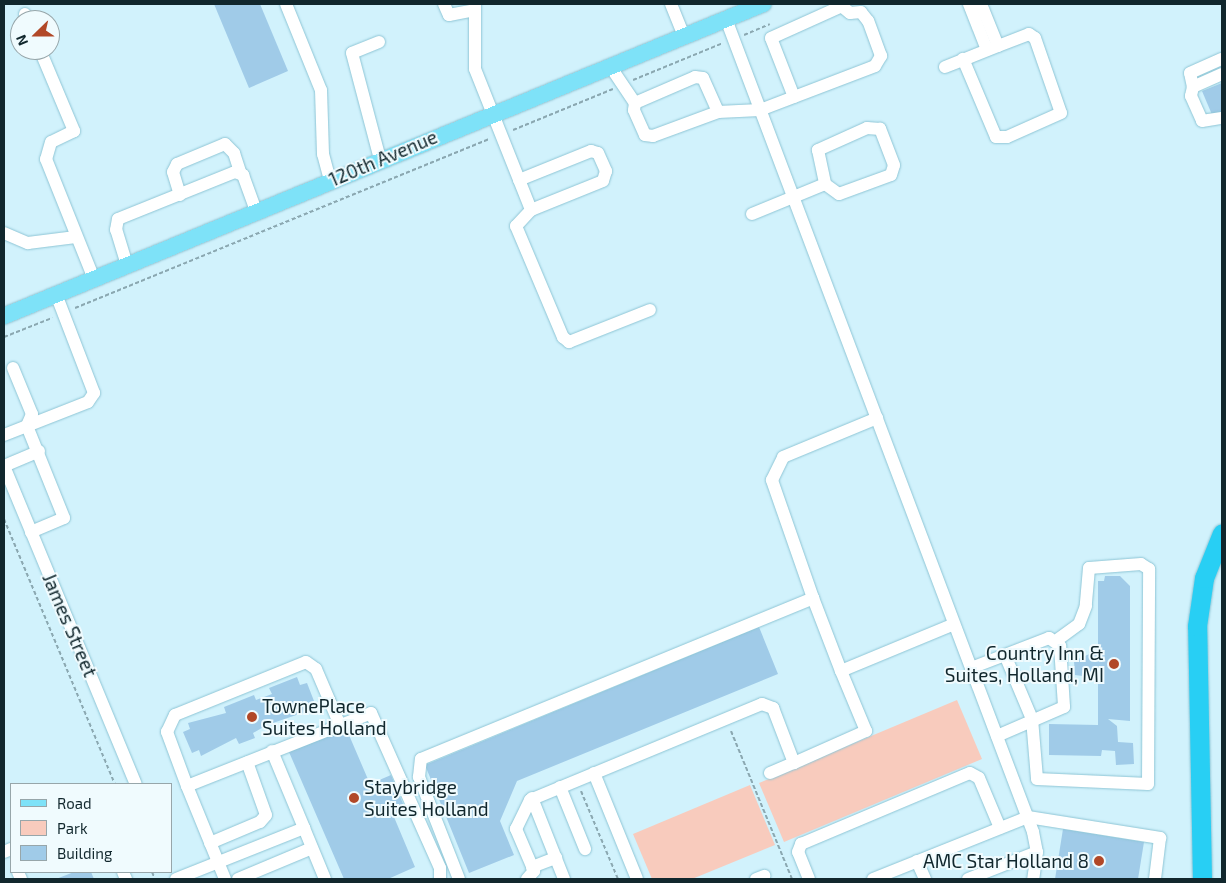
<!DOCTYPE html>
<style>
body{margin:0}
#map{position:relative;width:1226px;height:883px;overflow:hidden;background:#d1f2fc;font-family:"Exo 2",sans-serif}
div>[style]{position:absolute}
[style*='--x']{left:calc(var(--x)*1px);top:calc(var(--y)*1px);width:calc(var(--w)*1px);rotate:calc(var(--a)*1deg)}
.green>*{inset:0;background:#f8cbbd}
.building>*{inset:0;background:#a0cbe8}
.path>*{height:2px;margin-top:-1px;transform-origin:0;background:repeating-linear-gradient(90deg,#8ba8b1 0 4px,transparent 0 6.5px)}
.roads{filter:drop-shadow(0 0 1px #8ec5d5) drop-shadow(0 0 1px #8ec5d5)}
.minor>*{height:12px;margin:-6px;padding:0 6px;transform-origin:6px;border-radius:6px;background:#fff}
.major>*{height:16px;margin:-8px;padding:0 8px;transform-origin:8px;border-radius:8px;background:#7ee2f8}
.highway>*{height:19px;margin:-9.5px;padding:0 9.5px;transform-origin:9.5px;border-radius:9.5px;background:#28cff4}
.dots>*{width:14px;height:14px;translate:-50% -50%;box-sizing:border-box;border:2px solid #f0fbfe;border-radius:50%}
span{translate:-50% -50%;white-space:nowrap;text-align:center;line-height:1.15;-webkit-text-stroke:4px #f0fbfe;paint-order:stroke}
.street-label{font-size:19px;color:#11272d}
.poi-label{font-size:19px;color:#11272d}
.right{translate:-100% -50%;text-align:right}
.left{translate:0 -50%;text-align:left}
.frame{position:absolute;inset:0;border:5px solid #11272d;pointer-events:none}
.legend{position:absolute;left:10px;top:783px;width:162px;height:90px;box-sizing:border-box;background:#f0fbfe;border:1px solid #97a6aa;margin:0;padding:6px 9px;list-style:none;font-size:15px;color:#11272d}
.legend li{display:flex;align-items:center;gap:10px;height:25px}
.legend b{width:25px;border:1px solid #97a6aa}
.north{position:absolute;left:10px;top:10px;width:50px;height:50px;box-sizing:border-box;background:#f0fbfe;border:1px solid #97a6aa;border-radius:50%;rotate:248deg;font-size:14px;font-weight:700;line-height:20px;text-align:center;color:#11272d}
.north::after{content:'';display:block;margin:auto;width:18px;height:22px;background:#b14828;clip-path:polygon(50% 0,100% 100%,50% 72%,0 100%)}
</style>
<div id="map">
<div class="green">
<i style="clip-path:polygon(957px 700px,982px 759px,784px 842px,759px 783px)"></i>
<i style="clip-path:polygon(750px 785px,775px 845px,692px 879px,652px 879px,633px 834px)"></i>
</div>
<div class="building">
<i style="clip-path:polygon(214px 4px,260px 4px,288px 71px,249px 88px)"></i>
<i style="clip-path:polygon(1222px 83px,1222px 113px,1213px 117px,1202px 91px)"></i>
<i style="clip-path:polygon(1105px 576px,1120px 576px,1130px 586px,1130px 721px,1108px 719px,1117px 726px,1118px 742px,1133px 743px,1134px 764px,1116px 765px,1115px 751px,1102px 750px,1101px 756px,1049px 755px,1049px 724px,1098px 725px,1098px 678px,1075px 675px,1074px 661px,1098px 650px,1098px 581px,1104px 581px)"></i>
<i style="clip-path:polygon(759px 627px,778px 674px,517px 781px,500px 821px,514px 855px,469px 873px,425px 765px)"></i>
<i style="clip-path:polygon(297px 677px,300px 685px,307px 683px,314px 701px,308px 704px,311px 710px,267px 725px,253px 733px,255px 738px,239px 744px,236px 738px,201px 756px,199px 750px,192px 753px,183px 732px,190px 729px,188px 723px,226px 713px,224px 707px,254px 695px,256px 700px,272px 694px,269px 688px)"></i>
<i style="clip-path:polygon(346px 728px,370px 784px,391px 775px,406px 811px,394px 817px,415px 867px,388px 879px,344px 879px,289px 752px)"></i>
<i style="clip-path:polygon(1063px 829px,1144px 842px,1138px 879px,1055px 879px)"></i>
<i style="clip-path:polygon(74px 872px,91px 872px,94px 879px,56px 879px)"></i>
</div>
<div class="path">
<i style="--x:744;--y:35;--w:28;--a:-23"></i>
<i style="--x:633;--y:80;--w:97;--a:-22.3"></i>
<i style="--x:513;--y:130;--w:108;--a:-22.3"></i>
<i style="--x:75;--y:308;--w:448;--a:-22.2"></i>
<i style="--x:4;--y:337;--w:52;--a:-21.6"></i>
<i style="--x:4;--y:519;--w:287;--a:67.3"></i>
<i style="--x:731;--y:731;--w:160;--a:67.6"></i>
<i style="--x:581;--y:791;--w:95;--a:67.2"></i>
<i style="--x:152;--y:872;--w:8;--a:67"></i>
</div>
<div class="roads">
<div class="minor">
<i style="--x:286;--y:4;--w:93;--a:67.9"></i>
<i style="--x:321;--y:90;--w:64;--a:88.2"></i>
<i style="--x:323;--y:154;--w:28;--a:75"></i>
<i style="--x:444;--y:4;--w:12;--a:66"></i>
<i style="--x:449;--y:15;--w:26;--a:-11"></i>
<i style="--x:475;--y:4;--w:65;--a:90"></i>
<i style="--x:475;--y:69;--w:152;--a:68.3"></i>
<i style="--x:531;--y:210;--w:22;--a:133"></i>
<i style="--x:516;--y:226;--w:121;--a:67.1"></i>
<i style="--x:563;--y:337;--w:8;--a:40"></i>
<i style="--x:569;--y:342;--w:87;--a:-21.6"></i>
<i style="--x:671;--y:4;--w:35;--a:68"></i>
<i style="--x:969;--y:4;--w:49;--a:68.6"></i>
<i style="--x:981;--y:4;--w:45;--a:68"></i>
<i style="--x:25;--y:14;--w:6;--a:72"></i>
<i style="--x:726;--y:19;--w:869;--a:69.31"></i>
<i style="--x:1033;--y:832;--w:20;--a:79"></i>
<i style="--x:1037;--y:852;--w:27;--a:98"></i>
<i style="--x:379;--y:42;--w:29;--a:158"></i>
<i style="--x:352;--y:53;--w:110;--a:75.2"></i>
<i style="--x:40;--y:50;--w:88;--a:67.2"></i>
<i style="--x:74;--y:131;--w:25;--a:154"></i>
<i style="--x:51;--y:142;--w:18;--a:106"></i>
<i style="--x:46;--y:159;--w:129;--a:68.2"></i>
<i style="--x:610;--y:66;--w:45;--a:56"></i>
<i style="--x:945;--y:67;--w:57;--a:-21.6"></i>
<i style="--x:998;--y:46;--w:33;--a:-21"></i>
<i style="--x:1029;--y:34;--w:7;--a:34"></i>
<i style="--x:1035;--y:38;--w:79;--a:70.9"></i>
<i style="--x:1061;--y:113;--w:59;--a:156"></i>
<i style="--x:1007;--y:137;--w:11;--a:180"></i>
<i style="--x:996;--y:137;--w:85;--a:-112.9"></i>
<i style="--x:1222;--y:74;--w:32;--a:156"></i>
<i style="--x:1193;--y:87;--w:9;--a:103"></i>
<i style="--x:1191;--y:96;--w:27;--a:66"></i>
<i style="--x:1202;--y:121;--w:20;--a:-9"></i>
<i style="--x:1193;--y:87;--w:14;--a:-102"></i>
<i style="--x:1190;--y:73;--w:35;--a:-24"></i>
<i style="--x:794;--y:97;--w:63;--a:-111.3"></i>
<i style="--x:771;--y:38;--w:76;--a:-24.2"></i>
<i style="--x:718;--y:112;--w:69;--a:159.7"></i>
<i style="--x:653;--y:136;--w:8;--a:-173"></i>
<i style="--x:645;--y:135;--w:27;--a:-114"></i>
<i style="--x:634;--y:110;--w:7;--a:-82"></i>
<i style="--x:635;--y:103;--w:65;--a:-23.4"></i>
<i style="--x:695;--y:77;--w:8;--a:7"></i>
<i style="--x:703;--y:78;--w:37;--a:66"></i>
<i style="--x:718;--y:112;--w:42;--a:-2.7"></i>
<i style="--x:760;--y:110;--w:123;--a:-20.9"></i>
<i style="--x:875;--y:66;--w:12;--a:-59"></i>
<i style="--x:881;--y:56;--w:37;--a:-110"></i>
<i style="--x:868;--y:21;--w:11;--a:-128"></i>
<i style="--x:861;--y:12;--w:11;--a:175"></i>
<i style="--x:850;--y:13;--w:14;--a:-141"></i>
<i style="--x:519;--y:180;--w:78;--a:-21.9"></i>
<i style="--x:591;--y:151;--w:7;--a:16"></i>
<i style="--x:598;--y:153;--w:20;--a:66"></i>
<i style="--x:606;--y:171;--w:10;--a:107"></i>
<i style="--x:603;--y:181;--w:78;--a:158.1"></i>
<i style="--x:180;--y:195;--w:24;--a:-107"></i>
<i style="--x:173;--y:172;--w:9;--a:-63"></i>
<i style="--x:177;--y:164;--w:52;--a:-22.6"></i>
<i style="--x:225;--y:144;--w:13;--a:45"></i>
<i style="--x:234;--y:153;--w:20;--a:72"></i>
<i style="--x:752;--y:214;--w:79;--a:-22.3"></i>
<i style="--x:825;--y:184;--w:17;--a:36"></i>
<i style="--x:839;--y:194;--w:55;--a:-20.1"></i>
<i style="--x:891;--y:175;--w:10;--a:-73"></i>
<i style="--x:894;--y:165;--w:39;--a:-111"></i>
<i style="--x:880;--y:129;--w:13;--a:-176"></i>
<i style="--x:867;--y:128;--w:54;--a:155.8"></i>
<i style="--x:818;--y:150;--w:35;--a:78"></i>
<i style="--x:4;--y:233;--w:26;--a:23"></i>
<i style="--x:28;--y:243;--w:48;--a:-7.1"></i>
<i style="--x:127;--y:265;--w:37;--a:-107"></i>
<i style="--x:116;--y:230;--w:11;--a:-80"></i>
<i style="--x:118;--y:219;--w:126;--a:-21.9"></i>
<i style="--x:235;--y:172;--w:9;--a:21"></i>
<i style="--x:243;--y:175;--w:38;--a:70"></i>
<i style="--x:13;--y:368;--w:50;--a:67.6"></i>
<i style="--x:32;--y:414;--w:13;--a:113"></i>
<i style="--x:27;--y:426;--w:99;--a:68.1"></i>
<i style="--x:64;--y:518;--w:36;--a:157"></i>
<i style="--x:4;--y:435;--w:90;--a:-21.4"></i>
<i style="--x:88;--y:402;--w:11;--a:-56"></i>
<i style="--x:94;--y:393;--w:106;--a:-111"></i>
<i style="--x:4;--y:466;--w:344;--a:67.5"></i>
<i style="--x:4;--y:466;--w:38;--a:-23"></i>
<i style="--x:813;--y:598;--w:78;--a:69"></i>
<i style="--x:1005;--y:655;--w:69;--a:67.1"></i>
<i style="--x:1032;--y:719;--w:60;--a:85.2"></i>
<i style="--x:1037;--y:779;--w:111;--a:2.6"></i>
<i style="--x:1148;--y:784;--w:215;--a:-89.7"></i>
<i style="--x:1149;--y:569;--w:9;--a:-148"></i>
<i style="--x:1141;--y:564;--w:52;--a:175.6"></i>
<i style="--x:1089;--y:568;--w:38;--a:95"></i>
<i style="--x:1086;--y:606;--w:19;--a:111"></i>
<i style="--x:1079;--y:624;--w:29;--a:144"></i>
<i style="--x:971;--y:668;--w:84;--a:-21"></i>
<i style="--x:1049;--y:638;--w:14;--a:36"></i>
<i style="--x:1060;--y:646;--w:61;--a:86.2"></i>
<i style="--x:1064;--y:707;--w:73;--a:156.6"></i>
<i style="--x:272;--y:751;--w:83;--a:67.4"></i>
<i style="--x:594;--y:773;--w:114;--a:67.9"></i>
<i style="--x:770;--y:773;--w:26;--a:-23"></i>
<i style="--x:187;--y:786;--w:58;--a:-110.3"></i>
<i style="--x:167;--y:732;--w:19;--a:-65"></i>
<i style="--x:175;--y:715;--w:141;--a:-22"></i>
<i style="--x:306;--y:662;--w:12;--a:35"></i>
<i style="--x:316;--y:669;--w:59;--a:66.9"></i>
<i style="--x:560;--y:787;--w:67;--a:68"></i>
<i style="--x:532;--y:798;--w:87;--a:68.4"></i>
<i style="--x:210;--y:843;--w:54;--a:-22.8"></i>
<i style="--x:260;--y:822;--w:9;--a:-49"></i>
<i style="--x:266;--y:815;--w:56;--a:-109.7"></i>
<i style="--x:4;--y:852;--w:8;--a:-23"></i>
<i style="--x:917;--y:861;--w:20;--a:66"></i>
<i style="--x:532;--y:867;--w:26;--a:-21"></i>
<i style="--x:18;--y:872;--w:8;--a:67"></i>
<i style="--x:123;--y:872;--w:8;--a:67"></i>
<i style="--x:176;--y:879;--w:138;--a:-21.7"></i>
<i style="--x:304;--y:828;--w:55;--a:67.6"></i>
<i style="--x:225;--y:879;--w:100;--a:-112.2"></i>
<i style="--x:187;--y:786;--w:198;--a:-21.6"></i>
<i style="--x:371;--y:713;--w:170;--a:66"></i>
<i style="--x:440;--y:868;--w:11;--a:90"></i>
<i style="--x:238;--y:879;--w:80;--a:-22.7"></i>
<i style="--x:459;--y:879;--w:110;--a:-111.4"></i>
<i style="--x:419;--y:777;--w:18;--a:-84"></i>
<i style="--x:421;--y:759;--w:424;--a:-22.3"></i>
<i style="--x:813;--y:598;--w:125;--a:-109.2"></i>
<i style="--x:772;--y:480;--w:25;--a:-64"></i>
<i style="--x:783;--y:457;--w:102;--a:-22.5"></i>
<i style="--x:527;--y:879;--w:11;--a:-49"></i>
<i style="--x:534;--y:871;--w:46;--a:-113.2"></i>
<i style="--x:516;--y:829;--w:32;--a:-64"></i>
<i style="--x:530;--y:800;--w:251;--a:-22.5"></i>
<i style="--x:762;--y:704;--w:12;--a:20"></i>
<i style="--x:773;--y:708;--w:59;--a:69.1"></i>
<i style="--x:794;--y:763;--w:79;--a:-24"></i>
<i style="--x:866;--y:731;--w:65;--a:-112.6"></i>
<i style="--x:841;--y:671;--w:120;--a:-22.5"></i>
<i style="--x:756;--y:879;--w:9;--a:-21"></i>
<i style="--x:809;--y:879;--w:29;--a:-112"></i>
<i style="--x:798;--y:852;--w:9;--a:-69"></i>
<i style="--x:801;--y:844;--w:183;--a:-22.8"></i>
<i style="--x:970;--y:773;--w:10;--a:29"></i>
<i style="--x:979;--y:778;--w:54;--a:67.2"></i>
<i style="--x:873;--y:879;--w:167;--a:-21.8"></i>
<i style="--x:1028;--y:817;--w:134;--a:9"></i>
<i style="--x:1160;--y:838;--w:41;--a:97"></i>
<i style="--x:968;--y:879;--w:74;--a:-21.4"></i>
</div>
<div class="major">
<i style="--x:4;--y:316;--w:821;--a:-22.35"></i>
</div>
<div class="highway">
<i style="--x:1202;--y:879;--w:253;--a:-91.1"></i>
<i style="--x:1197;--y:626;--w:49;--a:-81.7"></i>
<i style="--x:1204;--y:578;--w:48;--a:-68.2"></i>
</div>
</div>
<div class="dots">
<i style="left:1114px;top:664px;background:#b14828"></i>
<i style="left:252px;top:717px;background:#b14828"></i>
<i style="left:354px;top:798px;background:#b14828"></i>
<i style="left:1099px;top:861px;background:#b14828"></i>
</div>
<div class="street-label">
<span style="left:383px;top:158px;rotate:-23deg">120th Avenue</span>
<span style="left:70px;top:625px;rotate:67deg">James Street</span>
</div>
<div class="poi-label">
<span class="right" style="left:1104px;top:664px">Country Inn &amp;<br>Suites, Holland, MI</span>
<span class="left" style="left:262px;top:717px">TownePlace<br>Suites Holland</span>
<span class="left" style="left:364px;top:798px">Staybridge<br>Suites Holland</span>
<span class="right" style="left:1089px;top:861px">AMC Star Holland 8</span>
</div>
<div class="frame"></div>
<ul class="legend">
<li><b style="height:6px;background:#7ee2f8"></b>Road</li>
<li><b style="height:14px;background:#f8cbbd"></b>Park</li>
<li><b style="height:14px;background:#a0cbe8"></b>Building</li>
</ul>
<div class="north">N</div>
</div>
